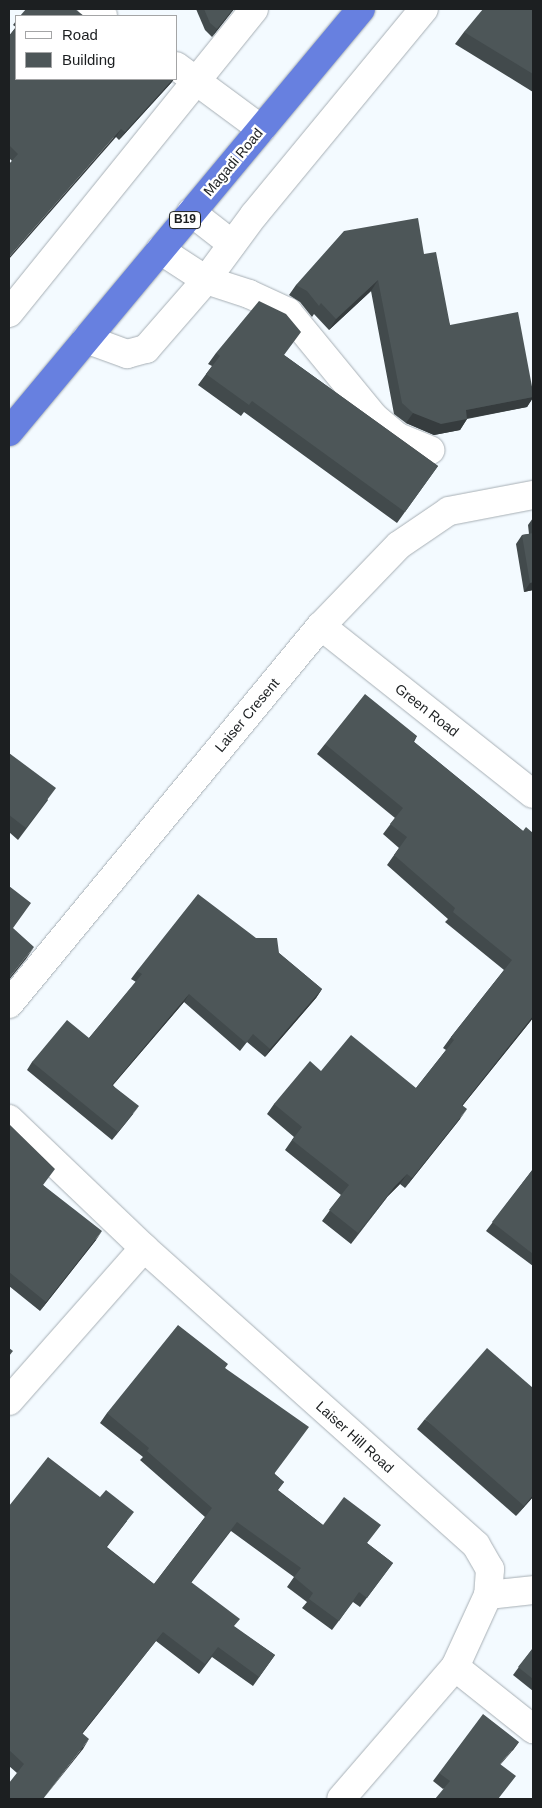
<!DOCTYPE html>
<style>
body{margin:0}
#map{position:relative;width:542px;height:1808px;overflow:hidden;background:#f3faff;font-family:Helvetica,sans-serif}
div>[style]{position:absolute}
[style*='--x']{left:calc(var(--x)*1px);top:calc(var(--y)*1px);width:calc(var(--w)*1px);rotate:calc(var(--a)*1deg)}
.roads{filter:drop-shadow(0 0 1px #a7afb5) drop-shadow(0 0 1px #a7afb5)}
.minor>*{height:28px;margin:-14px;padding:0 14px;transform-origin:14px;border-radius:14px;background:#fff}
.highway>*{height:28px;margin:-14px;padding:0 14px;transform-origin:14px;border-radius:14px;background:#6780e0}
.wall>*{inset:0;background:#424a4c}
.shaded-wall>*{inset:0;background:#363c3e}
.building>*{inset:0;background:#4d5658}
span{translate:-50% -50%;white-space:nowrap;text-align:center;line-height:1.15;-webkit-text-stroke:5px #fff;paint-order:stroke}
.shield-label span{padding:1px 4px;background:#fff;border:1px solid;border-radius:4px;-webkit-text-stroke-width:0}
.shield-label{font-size:12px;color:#1c1f21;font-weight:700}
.street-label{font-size:14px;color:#1c1f21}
.frame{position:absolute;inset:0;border:10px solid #1c1f21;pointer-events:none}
.legend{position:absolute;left:15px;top:15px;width:162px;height:65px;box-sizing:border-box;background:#fff;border:1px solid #a4a5a6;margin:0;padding:6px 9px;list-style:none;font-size:15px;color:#1c1f21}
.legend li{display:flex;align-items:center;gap:10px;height:25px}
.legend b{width:25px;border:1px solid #a4a5a6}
</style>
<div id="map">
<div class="roads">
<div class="minor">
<i style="--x:92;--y:9;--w:13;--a:32"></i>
<i style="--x:176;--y:66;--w:106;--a:36.5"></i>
<i style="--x:191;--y:212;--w:52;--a:38"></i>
<i style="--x:160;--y:250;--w:55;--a:33.1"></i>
<i style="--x:206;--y:280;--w:45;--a:18"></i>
<i style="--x:249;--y:294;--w:43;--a:24.8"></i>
<i style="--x:288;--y:312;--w:136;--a:50.7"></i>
<i style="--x:374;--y:417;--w:31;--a:40"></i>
<i style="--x:398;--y:437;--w:35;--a:22"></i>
<i style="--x:9;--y:313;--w:390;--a:-51.1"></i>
<i style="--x:86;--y:339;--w:44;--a:20.1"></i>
<i style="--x:127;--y:354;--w:20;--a:-15"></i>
<i style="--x:146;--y:349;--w:91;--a:-49"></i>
<i style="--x:206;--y:280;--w:81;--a:-53.6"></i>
<i style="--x:254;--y:215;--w:267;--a:-50.5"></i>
<i style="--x:321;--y:626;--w:270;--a:38.4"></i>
<i style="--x:9;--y:1004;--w:490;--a:-50.5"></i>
<i style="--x:321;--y:626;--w:112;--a:-46.1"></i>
<i style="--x:399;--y:545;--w:60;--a:-34.2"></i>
<i style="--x:449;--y:511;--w:86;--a:-10.8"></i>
<i style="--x:9;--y:1119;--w:187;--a:43.7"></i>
<i style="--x:144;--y:1248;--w:445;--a:41.8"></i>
<i style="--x:476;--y:1545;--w:28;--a:60"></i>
<i style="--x:490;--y:1569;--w:26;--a:94"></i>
<i style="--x:488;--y:1595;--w:79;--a:114.6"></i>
<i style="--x:455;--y:1667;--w:174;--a:130.8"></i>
<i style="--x:9;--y:1401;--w:204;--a:-48.6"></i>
<i style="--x:488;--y:1595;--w:45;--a:-6.3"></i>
<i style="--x:455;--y:1667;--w:100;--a:38.5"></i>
</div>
<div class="highway">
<i style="--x:9;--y:432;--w:550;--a:-50.23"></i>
</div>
</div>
<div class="wall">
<i style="clip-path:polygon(196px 9px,234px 9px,212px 37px,205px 30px)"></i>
<i style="clip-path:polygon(533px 9px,533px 92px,455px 44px,464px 32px)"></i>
<i style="clip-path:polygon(16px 21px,16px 79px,174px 79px,171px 83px,119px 140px,116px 137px,12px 161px,9px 158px,9px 36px,16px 27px,13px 25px)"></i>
<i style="clip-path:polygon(424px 254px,450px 325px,533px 392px,533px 398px,527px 407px,467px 419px,460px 430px,434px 435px,406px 423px,394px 414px,371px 291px,329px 330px,314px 314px,312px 317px,300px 302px,289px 295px,296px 285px)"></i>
<i style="clip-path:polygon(216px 353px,284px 355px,438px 466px,397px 523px,244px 412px,241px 416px,198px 385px,212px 366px,208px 364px)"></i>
<i style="clip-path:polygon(533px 518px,533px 590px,524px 592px,516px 544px,522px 535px,529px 534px,528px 525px)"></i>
<i style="clip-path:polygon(417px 736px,414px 742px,523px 831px,533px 833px,533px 1018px,463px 1105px,460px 1119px,405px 1188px,400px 1184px,388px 1196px,351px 1244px,322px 1221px,341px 1195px,285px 1150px,294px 1137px,267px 1114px,274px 1104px,321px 1071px,416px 1088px,446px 1050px,443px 1048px,451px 1037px,504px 970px,445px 922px,448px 919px,387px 865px,399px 848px,383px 834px,395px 818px,317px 754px,325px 744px)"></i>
<i style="clip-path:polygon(9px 753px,48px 800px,18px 840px,9px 832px)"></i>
<i style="clip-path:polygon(256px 938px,279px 953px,322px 989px,316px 998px,265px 1057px,247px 1042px,240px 1051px,184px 1002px,113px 1085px,133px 1114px,112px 1140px,27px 1070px,32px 1062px,89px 1038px,136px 982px,131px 979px,137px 971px)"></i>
<i style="clip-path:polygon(9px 1124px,43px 1185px,96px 1240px,40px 1311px,9px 1286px)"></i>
<i style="clip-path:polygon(533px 1169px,533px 1266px,486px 1231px)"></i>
<i style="clip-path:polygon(225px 1368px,275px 1474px,284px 1482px,278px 1490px,323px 1525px,367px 1543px,393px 1563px,360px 1607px,353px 1602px,332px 1630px,302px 1608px,307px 1602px,287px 1587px,294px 1577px,231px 1531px,191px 1583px,234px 1627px,275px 1655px,253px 1686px,212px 1657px,199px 1674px,156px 1641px,82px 1734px,83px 1749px,17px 1773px,9px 1766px,9px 1506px,127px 1521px,107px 1547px,154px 1584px,205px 1517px,140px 1460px,143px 1457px,100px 1423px,107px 1413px)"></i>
<i style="clip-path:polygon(425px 1419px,533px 1497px,516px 1516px,417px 1429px)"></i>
<i style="clip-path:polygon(533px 1648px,533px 1691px,513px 1675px)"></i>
<i style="clip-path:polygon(519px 1742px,513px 1750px,443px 1789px,433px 1781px,439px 1773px)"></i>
</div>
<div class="shaded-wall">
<i style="clip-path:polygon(233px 9px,234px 9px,212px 37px,217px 29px)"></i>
<i style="clip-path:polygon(173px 79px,174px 79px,171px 83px,119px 140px,125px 132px)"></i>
<i style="clip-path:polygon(121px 129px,116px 137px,9px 259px,9px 257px)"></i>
<i style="clip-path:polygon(378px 280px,371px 291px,329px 330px,336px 319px)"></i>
<i style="clip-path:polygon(533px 397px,527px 407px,458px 420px,466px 410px)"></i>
<i style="clip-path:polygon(413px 413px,467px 419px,460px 430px,434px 435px,406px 423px)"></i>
<i style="clip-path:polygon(533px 582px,533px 590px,524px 592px,530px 583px)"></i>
<i style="clip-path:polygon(34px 947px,26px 959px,9px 980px,9px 978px)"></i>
<i style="clip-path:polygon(322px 989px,316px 998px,265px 1057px,270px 1049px)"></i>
<i style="clip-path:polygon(189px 994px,184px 1002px,106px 1093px,112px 1085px)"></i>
<i style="clip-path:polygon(533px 1016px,533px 1018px,455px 1115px,462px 1105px)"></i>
<i style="clip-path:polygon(139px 1106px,133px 1114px,112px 1140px,118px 1132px)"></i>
<i style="clip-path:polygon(467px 1109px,460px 1119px,405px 1188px,412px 1178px)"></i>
<i style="clip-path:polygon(407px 1174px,400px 1184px,388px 1196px,351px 1244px,395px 1186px)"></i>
<i style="clip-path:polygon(102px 1231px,96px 1240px,40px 1311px,46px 1302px)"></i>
<i style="clip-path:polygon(533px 1495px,533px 1497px,516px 1516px,524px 1506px)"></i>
<i style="clip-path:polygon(163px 1632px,156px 1641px,75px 1743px,82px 1733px)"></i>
<i style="clip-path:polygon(89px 1739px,83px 1749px,43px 1799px)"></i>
<i style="clip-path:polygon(519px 1742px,513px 1750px,494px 1772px,500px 1764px)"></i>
</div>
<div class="building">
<i style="clip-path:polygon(26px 9px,75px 9px,84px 16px,20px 16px)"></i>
<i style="clip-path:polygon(204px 9px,233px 9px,217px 29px,210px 23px)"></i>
<i style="clip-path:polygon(483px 9px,533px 9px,533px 74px,464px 32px)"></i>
<i style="clip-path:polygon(16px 27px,16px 79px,173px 79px,125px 132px,121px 129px,9px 257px,9px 164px,18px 154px,9px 145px,9px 36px)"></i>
<i style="clip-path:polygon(418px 218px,424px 254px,436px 252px,450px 325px,518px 312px,533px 392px,533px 397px,466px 410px,467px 419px,441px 424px,413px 413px,402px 403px,378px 280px,336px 319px,321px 303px,319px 306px,307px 291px,296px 285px,344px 231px)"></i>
<i style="clip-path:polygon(259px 301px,286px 314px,301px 332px,284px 355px,438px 466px,405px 512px,252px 401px,249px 405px,206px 374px,220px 356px,216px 353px)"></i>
<i style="clip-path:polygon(533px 533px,533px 582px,530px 583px,522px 535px)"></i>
<i style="clip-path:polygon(365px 694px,417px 736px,413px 741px,523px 831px,526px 827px,533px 833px,533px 1016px,462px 1105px,467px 1109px,412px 1178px,407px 1174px,395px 1186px,358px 1233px,329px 1210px,349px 1185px,292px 1140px,302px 1127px,274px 1104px,310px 1061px,321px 1071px,351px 1035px,416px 1088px,454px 1040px,451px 1037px,512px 960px,453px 912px,455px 908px,394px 855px,407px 837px,390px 824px,403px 808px,325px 744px)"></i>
<i style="clip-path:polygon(9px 753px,56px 788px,26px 828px,9px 815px)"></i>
<i style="clip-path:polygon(9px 886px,31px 903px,13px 928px,34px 947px,9px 978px)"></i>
<i style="clip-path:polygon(198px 894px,256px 938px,277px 938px,279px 953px,322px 989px,270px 1049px,253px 1034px,246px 1043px,189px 994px,112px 1085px,139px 1106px,118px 1132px,32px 1062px,67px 1020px,89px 1038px,142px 974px,137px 971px)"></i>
<i style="clip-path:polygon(9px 1124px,55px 1169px,43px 1185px,102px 1231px,46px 1302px,9px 1272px)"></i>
<i style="clip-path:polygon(533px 1169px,533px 1254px,492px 1222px)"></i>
<i style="clip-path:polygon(178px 1325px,228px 1364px,225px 1368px,309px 1427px,274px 1474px,284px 1482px,277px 1490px,323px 1525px,344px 1497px,381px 1525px,367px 1543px,393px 1563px,367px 1598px,359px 1592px,339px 1621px,309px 1599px,313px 1593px,294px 1577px,301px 1568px,237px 1522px,191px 1582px,240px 1619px,234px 1626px,275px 1655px,259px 1677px,218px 1647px,205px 1664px,163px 1632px,82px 1733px,89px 1739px,43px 1799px,9px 1799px,9px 1783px,24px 1764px,9px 1750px,9px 1506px,48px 1457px,100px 1497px,106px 1490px,134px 1512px,106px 1547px,154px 1584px,212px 1508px,147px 1451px,149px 1448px,107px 1413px)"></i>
<i style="clip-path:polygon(9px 1348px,13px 1351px,9px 1356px)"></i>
<i style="clip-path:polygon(487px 1348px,533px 1388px,533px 1495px,524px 1506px,425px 1419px)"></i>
<i style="clip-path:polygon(533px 1648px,533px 1679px,518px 1667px)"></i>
<i style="clip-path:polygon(483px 1714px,519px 1742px,500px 1764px,516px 1776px,498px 1799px,435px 1799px,450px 1781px,439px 1773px)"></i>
</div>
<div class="shield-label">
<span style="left:185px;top:220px">B19</span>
</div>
<div class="street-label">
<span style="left:233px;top:162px;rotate:-50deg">Magadi Road</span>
<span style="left:427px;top:710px;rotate:38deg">Green Road</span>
<span style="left:247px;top:715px;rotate:-50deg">Laiser Cresent</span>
<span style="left:355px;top:1437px;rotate:42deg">Laiser Hill Road</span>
</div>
<div class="frame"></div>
<ul class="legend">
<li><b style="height:6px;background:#fff"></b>Road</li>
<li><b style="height:14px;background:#4d5658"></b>Building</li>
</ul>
</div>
